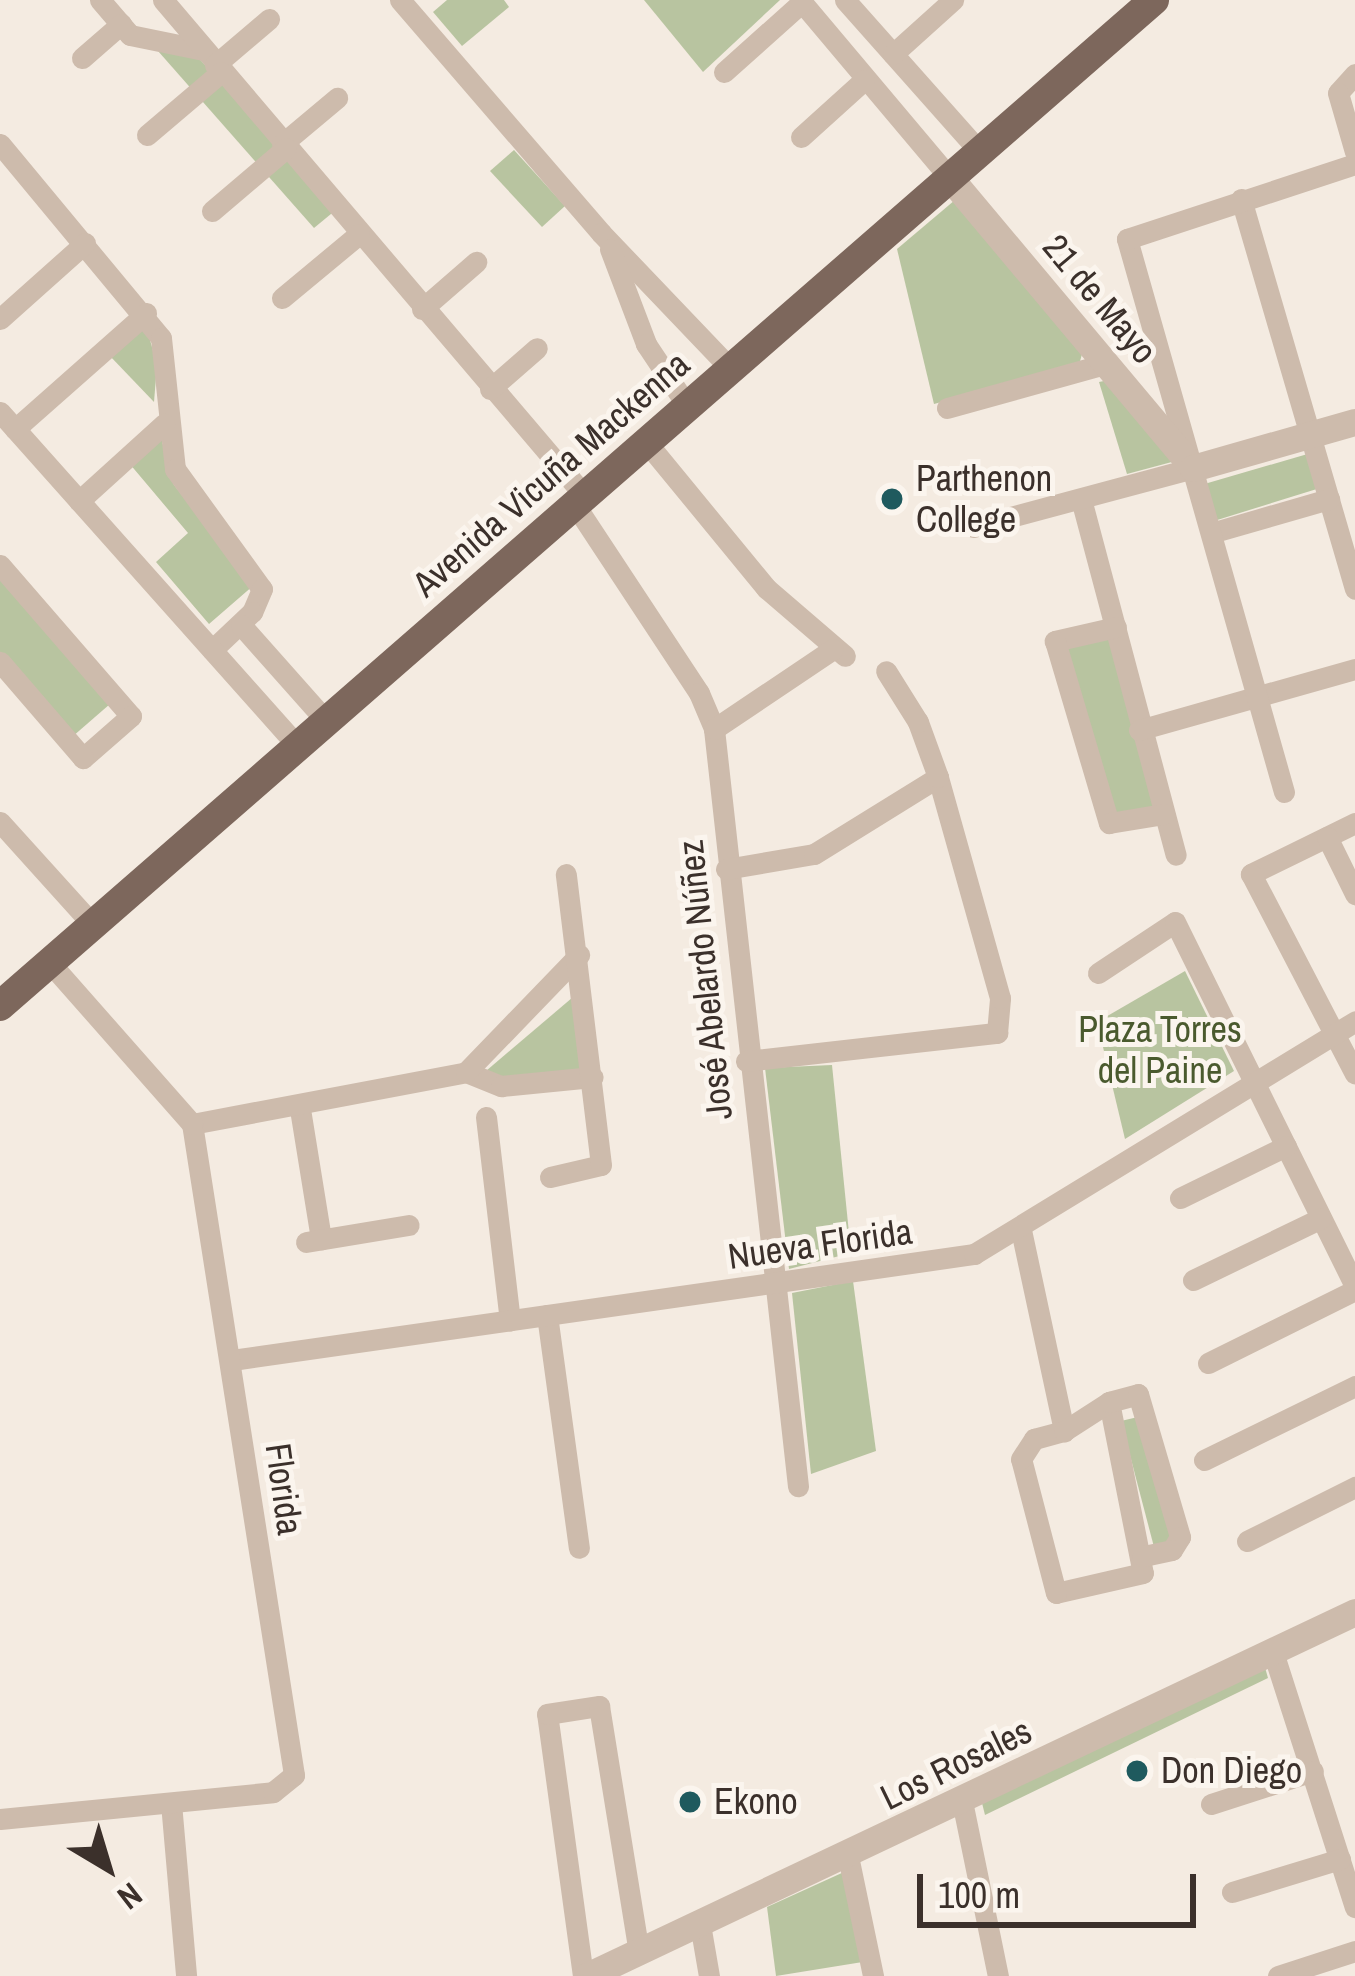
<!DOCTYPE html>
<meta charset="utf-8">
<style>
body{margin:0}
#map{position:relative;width:1355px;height:1976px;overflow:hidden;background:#f4ebe1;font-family:"Archivo Narrow",sans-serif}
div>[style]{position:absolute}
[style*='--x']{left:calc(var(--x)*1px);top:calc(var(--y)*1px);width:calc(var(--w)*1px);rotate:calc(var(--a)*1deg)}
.green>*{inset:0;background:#b8c4a0}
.minor>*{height:21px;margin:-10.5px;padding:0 10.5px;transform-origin:10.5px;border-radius:10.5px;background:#cdbbac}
.tertiary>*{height:27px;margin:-13.5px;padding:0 13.5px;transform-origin:13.5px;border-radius:13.5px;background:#cdbbac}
.primary>*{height:30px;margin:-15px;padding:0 15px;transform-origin:15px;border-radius:15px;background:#7d675c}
.dots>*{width:33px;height:33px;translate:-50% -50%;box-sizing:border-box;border:6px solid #fbf5ee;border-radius:50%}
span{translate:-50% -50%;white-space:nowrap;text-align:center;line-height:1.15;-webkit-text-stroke:10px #fbf5ee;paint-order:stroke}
.street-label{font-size:36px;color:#3b302b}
.poi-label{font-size:36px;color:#3b302b}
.left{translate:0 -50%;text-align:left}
.park-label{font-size:36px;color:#4a5a2e}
.north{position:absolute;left:48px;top:1808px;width:120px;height:120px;-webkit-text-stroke:9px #fbf5ee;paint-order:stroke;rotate:142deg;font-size:33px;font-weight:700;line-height:48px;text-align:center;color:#3b302b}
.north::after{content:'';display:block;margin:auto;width:42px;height:54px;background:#3b302b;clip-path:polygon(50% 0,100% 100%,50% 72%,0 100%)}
.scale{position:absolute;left:917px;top:1874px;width:279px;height:54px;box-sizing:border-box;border:6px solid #3b302b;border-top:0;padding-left:15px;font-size:36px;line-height:42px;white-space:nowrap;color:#3b302b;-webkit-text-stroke:9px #fbf5ee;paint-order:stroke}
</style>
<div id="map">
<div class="green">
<i style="clip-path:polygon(447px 0,504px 0,509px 7px,462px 46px,433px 12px)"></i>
<i style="clip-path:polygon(644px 0,780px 0,703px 72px)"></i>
<i style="clip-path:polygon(158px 51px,195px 54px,337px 209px,314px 228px)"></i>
<i style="clip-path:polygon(514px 150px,565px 206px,542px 227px,490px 171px)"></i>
<i style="clip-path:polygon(955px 200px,1082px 354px,1079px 365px,934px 404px,897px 249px)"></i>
<i style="clip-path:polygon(145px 322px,157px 365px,154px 402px,109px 355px)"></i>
<i style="clip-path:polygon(1114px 379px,1183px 459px,1127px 474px,1099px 382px)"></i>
<i style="clip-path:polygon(160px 434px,174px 485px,254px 585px,209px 624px,156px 562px,188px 533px,129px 463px)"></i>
<i style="clip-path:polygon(1311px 453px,1320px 488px,1214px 521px,1201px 485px)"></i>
<i style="clip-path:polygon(0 578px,110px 704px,72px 737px,0 653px)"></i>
<i style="clip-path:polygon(1110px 637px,1154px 807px,1115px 814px,1065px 647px)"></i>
<i style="clip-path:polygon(1185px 971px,1234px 1071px,1125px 1139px,1097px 1022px)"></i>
<i style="clip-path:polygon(586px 986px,597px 1068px,496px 1080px,486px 1071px)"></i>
<i style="clip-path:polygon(832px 1065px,851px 1253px,789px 1269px,765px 1068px)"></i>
<i style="clip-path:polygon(853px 1281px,876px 1451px,811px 1474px,792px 1293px)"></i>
<i style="clip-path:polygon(1142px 1416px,1175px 1541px,1154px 1547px,1121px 1421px)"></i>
<i style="clip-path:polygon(1264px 1664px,1268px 1678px,985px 1815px,981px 1799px)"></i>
<i style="clip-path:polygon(855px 1867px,875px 1960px,776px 1976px,767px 1907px)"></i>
</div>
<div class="minor">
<i style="--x:100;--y:0;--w:46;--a:49.4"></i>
<i style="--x:130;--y:35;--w:75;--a:11.6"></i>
<i style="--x:163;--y:0;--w:651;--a:49.61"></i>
<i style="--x:400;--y:0;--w:308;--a:49.2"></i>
<i style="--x:601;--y:233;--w:188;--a:46.3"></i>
<i style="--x:800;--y:0;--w:233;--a:49.9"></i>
<i style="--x:845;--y:0;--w:203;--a:48.4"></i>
<i style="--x:893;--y:54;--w:81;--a:-42"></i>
<i style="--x:82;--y:58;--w:52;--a:-41.1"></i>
<i style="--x:215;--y:65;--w:71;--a:-40.4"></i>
<i style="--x:724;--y:72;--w:102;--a:-41.8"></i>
<i style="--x:1355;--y:74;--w:25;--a:132"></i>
<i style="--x:1338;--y:93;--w:61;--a:73.9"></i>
<i style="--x:147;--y:135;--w:97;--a:-40.4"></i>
<i style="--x:801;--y:137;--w:85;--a:-42.1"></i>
<i style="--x:0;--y:144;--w:252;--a:50.3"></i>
<i style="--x:161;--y:338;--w:132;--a:83.9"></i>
<i style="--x:175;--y:469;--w:148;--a:54.1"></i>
<i style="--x:262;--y:589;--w:25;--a:113"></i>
<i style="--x:252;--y:612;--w:55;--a:136.5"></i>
<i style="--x:282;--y:144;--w:72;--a:-39.9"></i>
<i style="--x:1241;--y:199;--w:406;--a:73.7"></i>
<i style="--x:212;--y:211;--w:97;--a:-40.4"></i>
<i style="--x:610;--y:249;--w:102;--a:69.2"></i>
<i style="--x:646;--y:344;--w:76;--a:56.3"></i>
<i style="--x:282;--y:298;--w:100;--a:-39.7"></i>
<i style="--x:422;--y:309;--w:72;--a:-41"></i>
<i style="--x:0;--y:319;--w:114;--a:-41.8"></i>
<i style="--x:490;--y:389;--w:62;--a:-41.1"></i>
<i style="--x:947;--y:408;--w:167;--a:-15.6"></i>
<i style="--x:0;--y:412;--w:448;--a:48.3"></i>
<i style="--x:15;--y:429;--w:175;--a:-41.5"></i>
<i style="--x:647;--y:443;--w:188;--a:50.6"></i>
<i style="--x:766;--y:588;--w:104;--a:40.7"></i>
<i style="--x:1081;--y:499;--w:368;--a:75.1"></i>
<i style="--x:79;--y:501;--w:115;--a:-42.2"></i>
<i style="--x:575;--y:505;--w:225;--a:56.6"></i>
<i style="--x:699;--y:693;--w:39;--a:67"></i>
<i style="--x:714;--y:729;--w:762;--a:83.67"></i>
<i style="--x:973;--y:527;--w:228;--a:-15"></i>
<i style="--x:1211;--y:533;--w:123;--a:-16.1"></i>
<i style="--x:0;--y:565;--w:200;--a:49.1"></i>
<i style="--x:131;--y:716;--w:64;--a:138.8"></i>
<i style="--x:83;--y:758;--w:127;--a:-130.8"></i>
<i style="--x:241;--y:625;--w:130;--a:48.4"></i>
<i style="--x:1116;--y:627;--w:63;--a:167.1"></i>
<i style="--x:1055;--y:641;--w:190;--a:73.5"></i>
<i style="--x:1109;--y:823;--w:56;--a:-9.3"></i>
<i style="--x:714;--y:729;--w:143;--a:-33.9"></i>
<i style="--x:1139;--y:730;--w:224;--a:-15.8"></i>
<i style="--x:1284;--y:792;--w:575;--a:-105.85"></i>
<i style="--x:1127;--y:239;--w:240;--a:-18.2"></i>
<i style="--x:0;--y:822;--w:139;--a:47.9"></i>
<i style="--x:1355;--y:823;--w:116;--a:153.9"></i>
<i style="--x:1251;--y:874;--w:225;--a:62.5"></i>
<i style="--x:1327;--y:837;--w:64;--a:63.8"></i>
<i style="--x:726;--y:869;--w:89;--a:-9.7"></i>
<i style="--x:814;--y:854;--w:146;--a:-31.8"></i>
<i style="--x:1098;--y:973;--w:92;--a:-33.5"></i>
<i style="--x:1175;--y:922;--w:407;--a:63.7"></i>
<i style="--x:746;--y:1061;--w:253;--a:-6.4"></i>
<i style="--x:997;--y:1033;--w:35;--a:-85"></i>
<i style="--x:1000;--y:998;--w:230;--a:-105.7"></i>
<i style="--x:938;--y:777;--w:59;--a:-110"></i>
<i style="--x:918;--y:722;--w:60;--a:-122.1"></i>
<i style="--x:466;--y:1072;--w:38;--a:22"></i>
<i style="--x:501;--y:1086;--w:92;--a:-5.6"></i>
<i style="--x:300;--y:1109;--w:132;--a:80.8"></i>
<i style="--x:486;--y:1117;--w:205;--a:83.3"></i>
<i style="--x:192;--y:1124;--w:279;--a:-10.7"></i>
<i style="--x:466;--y:1072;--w:163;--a:-46"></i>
<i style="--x:550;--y:1177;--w:52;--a:-13.2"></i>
<i style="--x:601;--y:1165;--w:293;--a:-96.9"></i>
<i style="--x:1180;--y:1198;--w:118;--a:-26.1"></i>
<i style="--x:1021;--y:1230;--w:206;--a:77.9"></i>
<i style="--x:306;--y:1242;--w:104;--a:-9.4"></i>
<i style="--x:1193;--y:1280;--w:142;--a:-25.8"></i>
<i style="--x:547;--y:1315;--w:235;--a:82.2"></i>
<i style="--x:232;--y:1360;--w:750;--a:-8.13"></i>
<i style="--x:974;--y:1254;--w:447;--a:-31.4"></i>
<i style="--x:1208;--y:1363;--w:164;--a:-26.4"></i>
<i style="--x:1109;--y:1402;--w:174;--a:78.8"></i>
<i style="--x:1143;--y:1573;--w:89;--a:167.1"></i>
<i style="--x:1056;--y:1593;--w:138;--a:-104.6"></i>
<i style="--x:1021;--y:1459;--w:24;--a:-57"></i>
<i style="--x:1034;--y:1439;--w:31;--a:-15"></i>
<i style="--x:1064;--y:1431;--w:54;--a:-32.8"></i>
<i style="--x:1109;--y:1402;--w:30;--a:-15"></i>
<i style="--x:1138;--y:1394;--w:149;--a:73.6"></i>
<i style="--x:1180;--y:1537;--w:15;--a:122"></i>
<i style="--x:1172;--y:1550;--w:30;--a:168"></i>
<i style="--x:1204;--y:1460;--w:168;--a:-26.1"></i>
<i style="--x:1247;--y:1541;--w:121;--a:-26.6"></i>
<i style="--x:1273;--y:1652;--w:268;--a:72.2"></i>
<i style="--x:962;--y:1801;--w:179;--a:78.4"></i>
<i style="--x:171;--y:1803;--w:174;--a:85"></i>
<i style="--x:1211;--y:1804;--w:107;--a:-17.9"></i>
<i style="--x:0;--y:1819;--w:274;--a:-5.6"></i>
<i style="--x:273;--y:1792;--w:27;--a:-39"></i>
<i style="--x:294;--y:1775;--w:659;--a:-98.9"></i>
<i style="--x:192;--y:1124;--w:215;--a:-131.4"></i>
<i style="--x:848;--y:1856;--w:123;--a:78.2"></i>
<i style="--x:1232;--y:1892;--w:113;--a:-17"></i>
<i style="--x:700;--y:1924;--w:53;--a:80.2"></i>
<i style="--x:583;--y:1976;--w:264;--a:-97.8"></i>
<i style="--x:547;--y:1714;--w:53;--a:-8.7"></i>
<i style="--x:599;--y:1706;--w:249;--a:80.8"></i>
<i style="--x:1278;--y:1976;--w:81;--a:-18"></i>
</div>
<div class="tertiary">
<i style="--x:950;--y:178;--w:378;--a:50"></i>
<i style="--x:1193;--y:468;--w:168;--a:-15.9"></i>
<i style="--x:587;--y:1976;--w:850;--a:-25.36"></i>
</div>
<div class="primary">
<i style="--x:0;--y:1006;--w:1531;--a:-41.08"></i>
</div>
<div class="dots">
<i style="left:892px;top:499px;background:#1f5a5e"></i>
<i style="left:1137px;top:1771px;background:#1f5a5e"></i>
<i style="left:690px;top:1802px;background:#1f5a5e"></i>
</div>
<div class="street-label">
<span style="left:1100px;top:299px;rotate:50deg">21 de Mayo</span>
<span style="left:551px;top:474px;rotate:-41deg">Avenida Vicuña Mackenna</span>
<span style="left:705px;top:980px;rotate:-96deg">José Abelardo Núñez</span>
<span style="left:820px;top:1244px;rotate:-8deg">Nueva Florida</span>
<span style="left:284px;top:1489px;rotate:82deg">Florida</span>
<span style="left:956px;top:1764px;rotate:-26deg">Los Rosales</span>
</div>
<div class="poi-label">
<span class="left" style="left:916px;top:499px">Parthenon<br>College</span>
<span class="left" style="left:1161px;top:1771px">Don Diego</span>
<span class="left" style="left:714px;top:1802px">Ekono</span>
</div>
<div class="park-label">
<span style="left:1160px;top:1050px">Plaza Torres<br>del Paine</span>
</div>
<div class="north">N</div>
<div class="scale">100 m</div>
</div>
